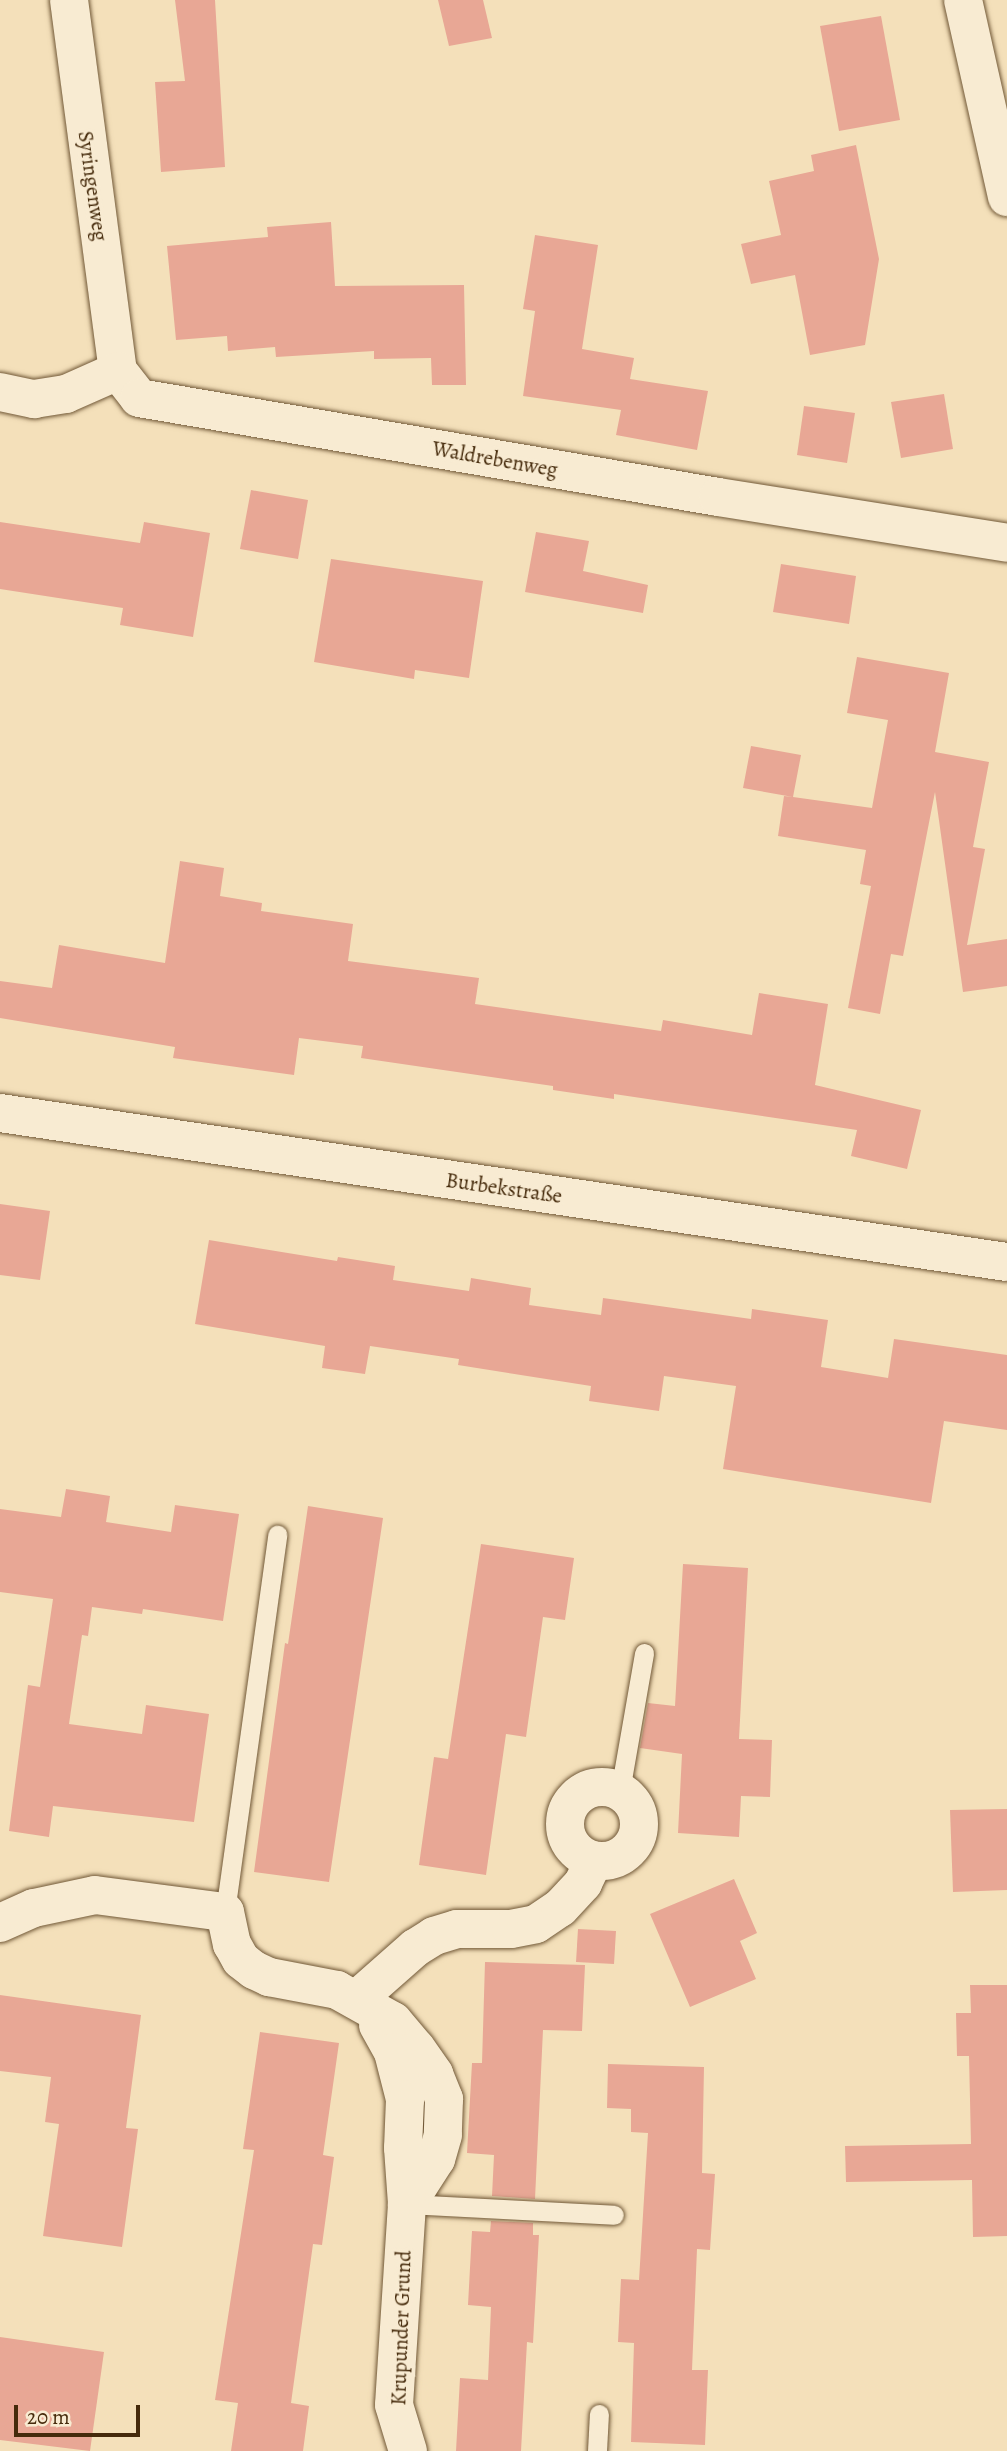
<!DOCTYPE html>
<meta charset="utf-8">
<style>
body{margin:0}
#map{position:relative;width:1007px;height:2451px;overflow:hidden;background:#f4e0ba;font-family:Alegreya,serif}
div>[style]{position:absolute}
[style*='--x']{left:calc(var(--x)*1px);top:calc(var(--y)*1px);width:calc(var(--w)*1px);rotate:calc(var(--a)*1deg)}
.building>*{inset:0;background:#e8a795}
.roads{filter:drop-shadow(0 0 2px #715837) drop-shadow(0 0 2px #715837)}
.lane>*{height:19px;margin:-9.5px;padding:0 9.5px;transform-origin:9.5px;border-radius:9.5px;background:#f8ebd2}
.street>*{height:38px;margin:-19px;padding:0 19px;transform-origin:19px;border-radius:19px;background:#f8ebd2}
.street>.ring{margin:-19px;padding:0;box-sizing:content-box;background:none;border:38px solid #f8ebd2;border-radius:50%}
.secondary>*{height:38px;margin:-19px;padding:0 19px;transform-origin:19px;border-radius:19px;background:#f8ebd2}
span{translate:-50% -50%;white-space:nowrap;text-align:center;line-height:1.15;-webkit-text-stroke:7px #f8ebd2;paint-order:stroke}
.street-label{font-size:21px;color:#452a0b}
.scale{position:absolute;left:14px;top:2405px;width:126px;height:32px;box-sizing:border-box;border:4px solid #452a0b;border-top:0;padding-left:9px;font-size:21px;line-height:24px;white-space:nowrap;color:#452a0b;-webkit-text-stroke:5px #f8ebd2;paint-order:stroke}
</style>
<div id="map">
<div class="building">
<i style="clip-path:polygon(175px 0,215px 0,225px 167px,161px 172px,155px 82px,185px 81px)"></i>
<i style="clip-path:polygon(438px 0,483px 0,492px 38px,449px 46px)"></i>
<i style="clip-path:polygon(881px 16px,900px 120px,839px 131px,820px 26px)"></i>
<i style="clip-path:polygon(856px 145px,879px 259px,865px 345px,810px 355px,795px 275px,751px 284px,741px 244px,781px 235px,769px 181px,814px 171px,811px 155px)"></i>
<i style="clip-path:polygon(331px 222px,335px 286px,464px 285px,466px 385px,432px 385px,431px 358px,374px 359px,374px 351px,276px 357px,275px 347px,228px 351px,227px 336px,176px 340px,167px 246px,268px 237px,267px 227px)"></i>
<i style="clip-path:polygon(535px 235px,598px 245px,582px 349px,634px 358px,630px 379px,708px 391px,697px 450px,616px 435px,621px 410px,523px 396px,535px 311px,523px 309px)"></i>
<i style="clip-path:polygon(944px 394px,953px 449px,901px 458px,891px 402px)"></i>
<i style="clip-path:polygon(804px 406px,855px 413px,847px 463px,797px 455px)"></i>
<i style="clip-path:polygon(251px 490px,308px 500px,298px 559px,240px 549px)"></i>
<i style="clip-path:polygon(0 522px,140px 543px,144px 522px,210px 533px,193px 637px,120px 625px,123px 608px,0 589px)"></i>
<i style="clip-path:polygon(536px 532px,589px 541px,583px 571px,648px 585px,643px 613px,525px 592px)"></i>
<i style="clip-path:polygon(331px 559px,483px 581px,469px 678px,415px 670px,414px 679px,314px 662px)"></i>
<i style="clip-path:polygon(781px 564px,856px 576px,849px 624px,773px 612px)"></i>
<i style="clip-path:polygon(857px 657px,949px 673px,935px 752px,989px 762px,973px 847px,985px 849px,967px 945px,1007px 939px,1007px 986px,963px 992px,935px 792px,903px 956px,891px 954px,880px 1014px,848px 1008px,871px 886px,860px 884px,866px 850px,778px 836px,784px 796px,793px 797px,743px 788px,751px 746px,801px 755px,793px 797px,872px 808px,888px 720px,847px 713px)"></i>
<i style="clip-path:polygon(180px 861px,224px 868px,220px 896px,262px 903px,261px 911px,353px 924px,348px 961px,479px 978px,475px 1004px,661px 1031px,663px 1020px,752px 1035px,759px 993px,828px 1004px,815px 1085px,921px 1110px,907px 1169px,851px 1156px,857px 1130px,614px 1094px,614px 1099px,553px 1090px,553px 1086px,361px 1058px,363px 1046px,299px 1038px,294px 1075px,173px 1058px,175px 1047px,0 1018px,0 981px,52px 988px,59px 945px,165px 963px)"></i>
<i style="clip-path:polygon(0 1204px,50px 1211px,40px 1280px,0 1275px)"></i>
<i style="clip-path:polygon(209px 1240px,337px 1261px,338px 1257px,395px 1266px,393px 1280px,469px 1291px,471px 1278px,531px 1288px,529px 1305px,601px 1315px,603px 1298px,751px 1319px,752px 1309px,828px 1320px,821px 1367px,888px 1378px,894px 1339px,1007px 1355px,1007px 1430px,944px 1421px,931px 1503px,723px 1469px,736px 1386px,664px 1376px,659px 1411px,589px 1401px,591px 1386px,458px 1365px,459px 1359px,370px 1346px,365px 1374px,322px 1368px,325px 1346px,195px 1324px)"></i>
<i style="clip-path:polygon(66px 1489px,110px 1496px,106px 1522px,171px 1532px,175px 1505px,239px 1514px,223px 1621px,143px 1609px,142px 1614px,92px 1607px,88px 1636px,82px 1635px,69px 1724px,142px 1734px,146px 1705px,209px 1714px,194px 1822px,53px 1806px,49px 1837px,9px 1831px,28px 1685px,40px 1687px,53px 1599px,0 1592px,0 1509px,61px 1517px)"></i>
<i style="clip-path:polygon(308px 1506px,383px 1518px,329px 1882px,254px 1872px,285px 1643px,288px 1644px)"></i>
<i style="clip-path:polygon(481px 1544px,574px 1558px,565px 1620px,543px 1617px,526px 1737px,506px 1734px,486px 1875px,419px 1865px,434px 1757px,448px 1759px)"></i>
<i style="clip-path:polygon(683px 1564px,748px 1568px,739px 1739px,772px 1740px,770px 1797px,741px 1796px,739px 1837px,678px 1833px,682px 1754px,640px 1748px,648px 1703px,675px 1706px)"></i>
<i style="clip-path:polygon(1007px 1809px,1007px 1890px,953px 1892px,950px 1810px)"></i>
<i style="clip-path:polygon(734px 1879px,757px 1933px,740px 1941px,756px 1979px,690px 2007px,650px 1914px)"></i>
<i style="clip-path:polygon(578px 1929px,616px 1931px,614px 1964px,576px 1962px)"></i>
<i style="clip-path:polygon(485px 1962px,585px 1965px,582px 2031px,543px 2030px,535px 2199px,492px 2196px,494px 2155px,467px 2153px,472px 2063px,482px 2063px)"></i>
<i style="clip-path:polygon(970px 1985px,1007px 1985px,1007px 2236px,973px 2237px,972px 2180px,846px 2182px,845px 2146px,971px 2144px,969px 2056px,957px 2056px,956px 2013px,971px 2013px)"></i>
<i style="clip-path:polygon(0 1995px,141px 2015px,126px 2128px,138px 2129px,122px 2247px,43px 2236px,59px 2124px,45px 2122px,51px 2077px,0 2071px)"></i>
<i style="clip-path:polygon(260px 2032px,339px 2043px,323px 2155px,334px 2157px,322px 2245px,313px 2244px,291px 2403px,309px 2406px,303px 2451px,231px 2451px,238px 2403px,215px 2400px,254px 2150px,243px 2149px)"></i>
<i style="clip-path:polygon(608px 2064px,704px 2067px,702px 2173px,715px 2174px,710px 2250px,697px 2249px,692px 2370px,708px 2370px,705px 2445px,631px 2442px,634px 2343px,618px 2342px,621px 2279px,639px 2280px,648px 2133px,631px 2132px,631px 2109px,607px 2108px)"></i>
<i style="clip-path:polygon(491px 2221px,533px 2223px,533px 2235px,539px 2235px,533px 2343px,527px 2342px,521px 2451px,456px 2451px,460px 2378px,488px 2380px,491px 2307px,468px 2305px,472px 2231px,490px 2232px)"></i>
<i style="clip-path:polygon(0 2337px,104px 2352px,90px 2451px,0 2440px)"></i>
</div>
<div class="roads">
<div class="lane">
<i style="--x:620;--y:1791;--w:140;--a:-80.1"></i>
<i style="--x:225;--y:1912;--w:381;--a:-82.1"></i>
<i style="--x:407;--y:2204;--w:207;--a:3"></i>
<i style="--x:597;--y:2451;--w:37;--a:-87"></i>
</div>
<div class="street">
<i style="--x:69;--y:0;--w:374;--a:82.5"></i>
<i style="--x:0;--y:392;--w:35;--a:12"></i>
<i style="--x:34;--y:399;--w:32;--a:-9"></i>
<i style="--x:66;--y:394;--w:57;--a:-23.9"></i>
<i style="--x:118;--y:371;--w:34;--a:52"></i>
<i style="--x:139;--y:398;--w:587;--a:9.7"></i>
<i style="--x:718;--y:497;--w:293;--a:9"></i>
<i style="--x:0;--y:1113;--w:1018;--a:8.42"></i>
<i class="ring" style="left:565px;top:1787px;width:36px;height:36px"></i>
<i style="--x:0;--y:1923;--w:37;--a:-24"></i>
<i style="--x:34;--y:1908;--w:62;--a:-12"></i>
<i style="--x:95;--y:1895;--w:131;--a:7.5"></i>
<i style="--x:225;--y:1912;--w:33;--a:78"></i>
<i style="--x:232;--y:1944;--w:18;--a:61"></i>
<i style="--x:241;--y:1960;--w:16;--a:38"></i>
<i style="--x:254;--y:1970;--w:17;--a:25"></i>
<i style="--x:269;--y:1977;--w:69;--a:10.8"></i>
<i style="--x:337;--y:1990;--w:64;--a:29"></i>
<i style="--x:393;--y:2021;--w:35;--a:50"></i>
<i style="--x:416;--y:2048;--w:32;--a:55"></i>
<i style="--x:434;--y:2074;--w:27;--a:68"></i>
<i style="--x:444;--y:2099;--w:36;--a:92"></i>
<i style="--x:443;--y:2135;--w:25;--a:106"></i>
<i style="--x:436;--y:2159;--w:54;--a:122.8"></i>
<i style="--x:356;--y:2000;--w:79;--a:-41.4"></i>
<i style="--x:415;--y:1948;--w:22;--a:-32"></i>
<i style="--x:434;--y:1936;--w:24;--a:-17"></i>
<i style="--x:457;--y:1929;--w:54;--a:0"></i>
<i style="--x:511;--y:1929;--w:25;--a:-11"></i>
<i style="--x:536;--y:1924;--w:29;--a:-34"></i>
<i style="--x:560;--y:1908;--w:34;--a:-47"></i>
<i style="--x:583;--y:1883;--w:25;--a:-64"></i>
<i style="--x:378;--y:2025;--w:31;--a:61"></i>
<i style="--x:393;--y:2052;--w:49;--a:75.7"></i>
<i style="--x:405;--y:2099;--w:49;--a:92.3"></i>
<i style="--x:403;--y:2148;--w:56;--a:85.9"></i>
<i style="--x:407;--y:2204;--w:201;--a:93.7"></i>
<i style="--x:394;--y:2405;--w:48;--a:73.1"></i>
</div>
<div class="secondary">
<i style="--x:963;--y:0;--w:202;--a:77.4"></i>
</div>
</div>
<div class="street-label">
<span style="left:93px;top:186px;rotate:82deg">Syringenweg</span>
<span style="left:495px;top:459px;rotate:10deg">Waldrebenweg</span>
<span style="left:504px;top:1188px;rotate:8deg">Burbekstraße</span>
<span style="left:401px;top:2328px;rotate:-88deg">Krupunder Grund</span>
</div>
<div class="scale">20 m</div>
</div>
